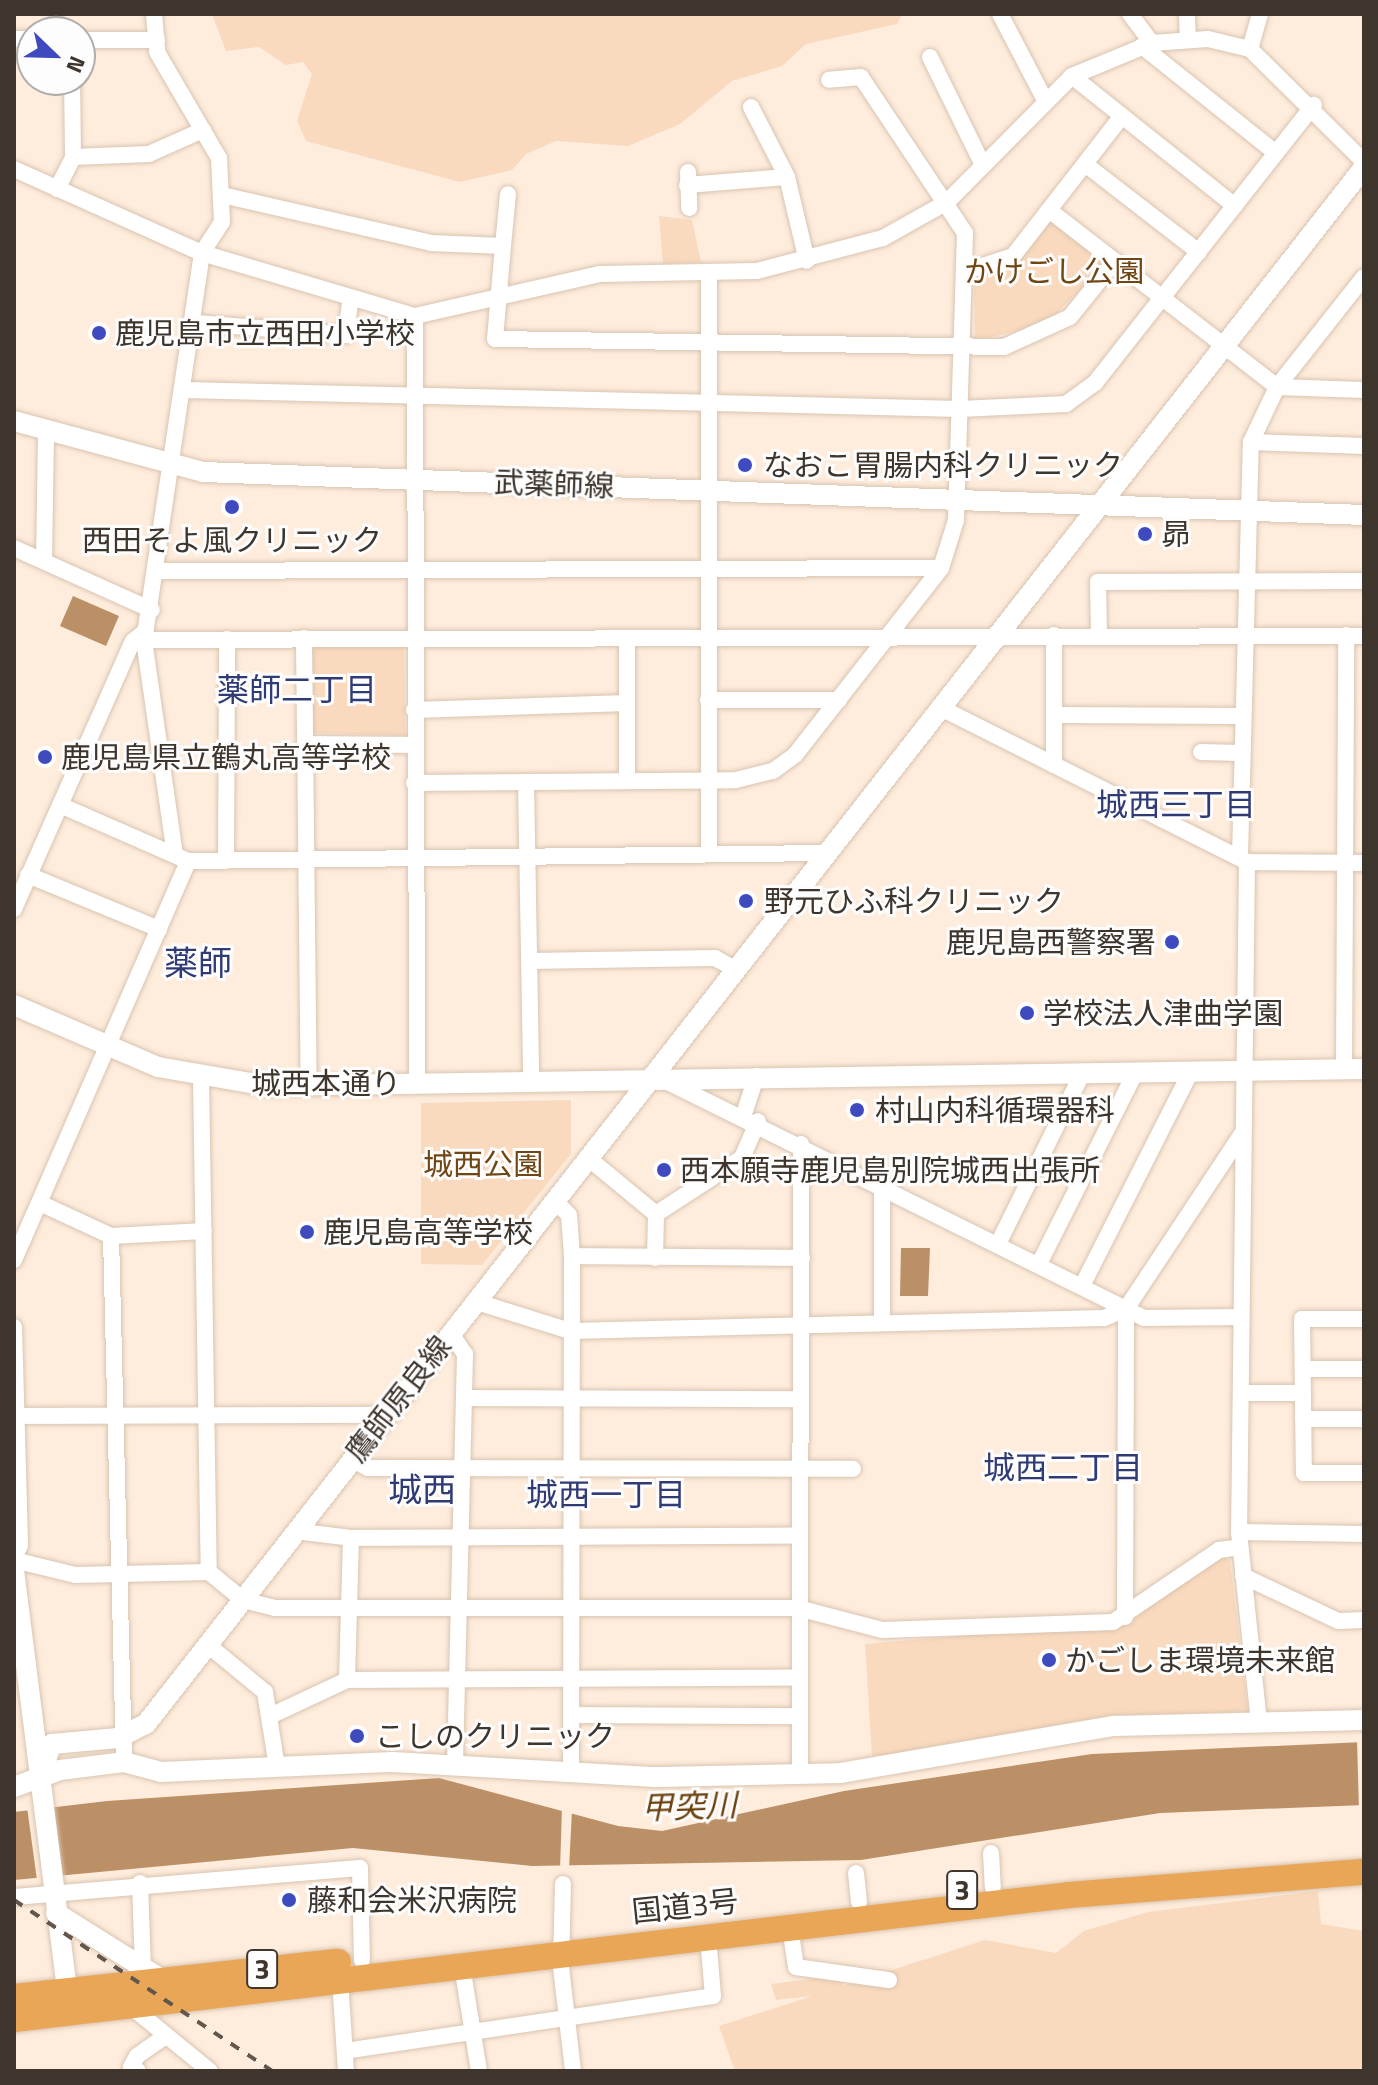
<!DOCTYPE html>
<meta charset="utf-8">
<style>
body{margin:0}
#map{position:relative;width:1378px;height:2085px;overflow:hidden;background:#feecdc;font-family:"Titillium Web","Noto Sans JP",sans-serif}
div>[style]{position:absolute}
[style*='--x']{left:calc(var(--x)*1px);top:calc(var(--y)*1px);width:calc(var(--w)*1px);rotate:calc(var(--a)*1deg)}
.green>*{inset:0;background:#fadabe}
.water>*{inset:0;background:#bc9067}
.pier>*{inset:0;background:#feecdc}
.roads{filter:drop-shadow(0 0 2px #d9c4b0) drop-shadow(0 0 2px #d9c4b0)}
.minor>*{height:16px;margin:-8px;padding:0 8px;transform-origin:8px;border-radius:8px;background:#fff}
.tertiary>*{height:20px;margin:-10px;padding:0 10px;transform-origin:10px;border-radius:10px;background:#fff}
.trunk>*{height:26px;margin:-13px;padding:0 13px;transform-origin:13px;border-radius:13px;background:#eaa657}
.rail>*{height:4px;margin-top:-2px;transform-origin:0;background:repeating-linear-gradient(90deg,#61574d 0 10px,transparent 0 20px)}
.dots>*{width:22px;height:22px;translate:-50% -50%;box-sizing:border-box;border:4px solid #fdfdfd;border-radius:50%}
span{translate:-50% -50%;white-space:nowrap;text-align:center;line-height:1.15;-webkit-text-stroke:6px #fdfdfd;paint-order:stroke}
.shield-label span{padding:2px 6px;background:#fdfdfd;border:2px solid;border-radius:6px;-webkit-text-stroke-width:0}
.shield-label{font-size:28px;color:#3e352d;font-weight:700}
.park-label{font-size:30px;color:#714615}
.poi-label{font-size:30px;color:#3e352d}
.left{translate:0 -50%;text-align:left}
.right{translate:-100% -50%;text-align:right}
.street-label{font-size:30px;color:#3e352d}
.neighbourhood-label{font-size:32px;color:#303b75}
.water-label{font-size:32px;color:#6b400d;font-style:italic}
.quarter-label{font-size:34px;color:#303b75}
.frame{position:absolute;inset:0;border:16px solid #3e352d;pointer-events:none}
.north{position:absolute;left:16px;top:16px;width:80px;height:80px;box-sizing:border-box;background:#fdfdfd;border:2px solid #b1adaa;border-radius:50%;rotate:113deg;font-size:22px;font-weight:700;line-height:32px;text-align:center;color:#3e352d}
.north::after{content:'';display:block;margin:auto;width:28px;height:36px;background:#3e4abe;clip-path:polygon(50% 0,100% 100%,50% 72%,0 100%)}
</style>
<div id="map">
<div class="green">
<i style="clip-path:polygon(212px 14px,902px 14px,897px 24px,806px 44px,782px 66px,732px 81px,680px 124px,628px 146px,556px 141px,526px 154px,512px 170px,460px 182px,306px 141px,297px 121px,312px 74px,303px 62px,286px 65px,259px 47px,226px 51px)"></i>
<i style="clip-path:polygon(659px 216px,692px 220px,701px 262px,663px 264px)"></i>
<i style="clip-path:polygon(1049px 220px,1105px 265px,1046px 324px,975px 341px,974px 275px)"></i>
<i style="clip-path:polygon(404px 646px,405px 735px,311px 733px,311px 647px)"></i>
<i style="clip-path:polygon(571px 1100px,571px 1154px,482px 1265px,421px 1264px,421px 1103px)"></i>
<i style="clip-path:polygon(1220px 1554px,1230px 1561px,1248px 1712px,1115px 1715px,872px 1757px,865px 1644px,1128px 1622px)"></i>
<i style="clip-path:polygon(1318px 1891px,1321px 1924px,1364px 1931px,1364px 2071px,735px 2071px,719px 2026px,812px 1996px,776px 2000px,771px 1984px,827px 1977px,844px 1980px,842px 1986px,985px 1940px,1056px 1953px,1084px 1931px,1148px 1912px)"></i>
</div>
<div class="water">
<i style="clip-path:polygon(73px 596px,119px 616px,106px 646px,60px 626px)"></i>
<i style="clip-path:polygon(901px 1248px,930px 1248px,928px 1296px,900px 1296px)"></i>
<i style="clip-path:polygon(1364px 1742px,1364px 1805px,1160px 1813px,861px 1860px,532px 1866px,353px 1848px,14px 1880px,14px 1812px,107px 1801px,439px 1778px,618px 1826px,662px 1831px,844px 1791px,1092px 1754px)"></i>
</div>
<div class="pier">
<i style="clip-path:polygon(1364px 1738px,1364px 1809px,1359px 1810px,1357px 1739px)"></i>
<i style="clip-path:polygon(52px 1804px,62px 1877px,37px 1880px,27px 1807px)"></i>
<i style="clip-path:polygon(562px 1807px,572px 1810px,569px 1869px,560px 1870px)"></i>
</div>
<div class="roads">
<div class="minor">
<i style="--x:154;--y:14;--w:38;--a:85"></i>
<i style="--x:157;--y:52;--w:123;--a:59.7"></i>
<i style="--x:219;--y:158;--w:64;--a:87.3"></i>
<i style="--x:222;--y:222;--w:37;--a:123"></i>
<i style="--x:202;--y:253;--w:222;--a:16.5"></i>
<i style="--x:415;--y:316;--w:190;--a:-12.8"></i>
<i style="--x:600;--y:274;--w:157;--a:-1.1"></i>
<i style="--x:757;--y:271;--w:130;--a:-14.7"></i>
<i style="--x:883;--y:238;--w:73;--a:-29.4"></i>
<i style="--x:947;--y:202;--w:177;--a:-45.2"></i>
<i style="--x:1072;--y:76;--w:87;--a:-22.4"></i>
<i style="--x:1152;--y:43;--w:56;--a:-4.1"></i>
<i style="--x:1208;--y:39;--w:43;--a:13.4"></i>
<i style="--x:1250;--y:49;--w:161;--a:44.7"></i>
<i style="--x:1000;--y:14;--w:97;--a:62.4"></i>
<i style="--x:1130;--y:14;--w:36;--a:53"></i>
<i style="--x:1187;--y:14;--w:25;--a:88"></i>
<i style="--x:14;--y:39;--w:18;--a:0"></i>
<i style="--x:80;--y:40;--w:77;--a:0"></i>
<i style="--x:1142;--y:46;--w:171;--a:38.6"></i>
<i style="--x:1250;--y:49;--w:36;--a:-74"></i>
<i style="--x:930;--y:57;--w:116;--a:63.9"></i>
<i style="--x:1072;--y:76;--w:208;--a:38.6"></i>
<i style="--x:751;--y:107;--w:79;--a:62.8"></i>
<i style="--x:787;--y:177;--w:86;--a:76.6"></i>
<i style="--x:73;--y:157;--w:76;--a:-2.3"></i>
<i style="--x:149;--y:154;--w:59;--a:-24"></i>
<i style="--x:1085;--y:164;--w:144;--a:37.7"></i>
<i style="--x:14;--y:169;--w:206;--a:24.1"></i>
<i style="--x:202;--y:253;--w:391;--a:98.5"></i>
<i style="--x:144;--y:640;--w:217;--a:81.8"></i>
<i style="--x:688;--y:172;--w:36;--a:88"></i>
<i style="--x:687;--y:185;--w:100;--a:-4.6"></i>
<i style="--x:57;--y:189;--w:36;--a:-63"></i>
<i style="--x:73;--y:157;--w:77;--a:-90.7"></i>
<i style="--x:222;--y:195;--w:214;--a:12.9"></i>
<i style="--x:431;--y:243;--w:72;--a:2.4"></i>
<i style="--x:503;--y:246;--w:93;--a:94.9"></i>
<i style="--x:495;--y:339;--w:509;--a:0.9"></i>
<i style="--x:1004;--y:347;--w:72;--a:-24.4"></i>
<i style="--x:1070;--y:317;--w:72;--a:-51.2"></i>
<i style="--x:1049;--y:210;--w:289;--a:37.8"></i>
<i style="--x:1277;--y:387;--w:87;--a:2"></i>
<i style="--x:503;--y:246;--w:52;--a:-84.5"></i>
<i style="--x:964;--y:272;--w:52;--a:-18.1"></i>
<i style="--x:1013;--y:256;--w:177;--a:-52.1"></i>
<i style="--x:709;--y:273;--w:579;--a:90"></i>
<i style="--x:415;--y:316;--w:767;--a:89.85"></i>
<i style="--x:195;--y:323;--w:151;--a:4.5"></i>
<i style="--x:346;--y:335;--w:38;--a:-83"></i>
<i style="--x:184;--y:390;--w:776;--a:1.4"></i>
<i style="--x:960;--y:409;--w:106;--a:-2.7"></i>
<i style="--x:1066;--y:404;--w:36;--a:-36"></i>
<i style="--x:1095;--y:383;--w:354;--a:-51.8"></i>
<i style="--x:1251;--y:442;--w:113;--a:2"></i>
<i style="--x:14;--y:548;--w:151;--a:24.2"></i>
<i style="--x:44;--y:561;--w:130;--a:-89.1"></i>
<i style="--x:158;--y:571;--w:783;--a:-0.22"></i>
<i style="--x:1099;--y:635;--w:53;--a:-91.1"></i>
<i style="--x:1098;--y:582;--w:266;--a:-0.2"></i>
<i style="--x:304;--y:638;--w:447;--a:89.4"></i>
<i style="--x:144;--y:640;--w:1220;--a:-0.19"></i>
<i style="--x:627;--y:640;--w:141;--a:90"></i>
<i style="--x:708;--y:700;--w:131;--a:0"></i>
<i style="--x:939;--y:707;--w:345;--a:26.7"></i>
<i style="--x:1247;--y:862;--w:117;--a:0.5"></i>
<i style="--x:414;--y:710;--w:213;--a:-1.9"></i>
<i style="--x:1055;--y:715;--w:186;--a:0.3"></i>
<i style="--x:305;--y:744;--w:109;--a:0.5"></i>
<i style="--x:1201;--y:752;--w:40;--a:1.4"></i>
<i style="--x:1054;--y:765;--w:130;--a:-90"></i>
<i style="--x:526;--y:782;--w:297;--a:89"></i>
<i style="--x:414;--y:783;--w:322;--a:-0.5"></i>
<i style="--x:736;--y:780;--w:38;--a:-14"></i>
<i style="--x:773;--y:771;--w:27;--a:-36"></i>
<i style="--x:795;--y:755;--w:237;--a:-52"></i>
<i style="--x:941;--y:568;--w:50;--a:-72.6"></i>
<i style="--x:956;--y:520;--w:287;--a:-88.2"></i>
<i style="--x:965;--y:233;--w:187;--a:-123.7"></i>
<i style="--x:861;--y:77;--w:32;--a:175"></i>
<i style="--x:60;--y:805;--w:140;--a:23.6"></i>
<i style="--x:188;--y:861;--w:639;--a:-0.72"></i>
<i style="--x:1240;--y:856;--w:414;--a:-88.5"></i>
<i style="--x:1251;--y:442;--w:61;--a:-64.7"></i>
<i style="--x:1277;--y:387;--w:140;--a:-51.7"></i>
<i style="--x:226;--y:861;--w:222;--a:-89.7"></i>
<i style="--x:1247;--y:862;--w:670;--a:90.68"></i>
<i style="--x:1239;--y:1532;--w:192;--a:84"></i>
<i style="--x:28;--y:875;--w:142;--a:22.4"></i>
<i style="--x:14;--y:909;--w:293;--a:-66.1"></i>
<i style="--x:133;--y:641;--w:16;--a:-38"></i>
<i style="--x:529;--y:961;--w:186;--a:-0.9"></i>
<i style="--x:715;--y:958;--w:23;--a:29"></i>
<i style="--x:1344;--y:1069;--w:434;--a:-89.7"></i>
<i style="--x:201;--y:1078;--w:494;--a:89.1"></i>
<i style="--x:209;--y:1572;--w:44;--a:39.5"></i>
<i style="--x:243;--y:1600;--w:33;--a:14"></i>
<i style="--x:275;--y:1608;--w:523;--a:0"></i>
<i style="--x:798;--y:1608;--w:87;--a:14.7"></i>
<i style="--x:882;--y:1630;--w:231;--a:-2"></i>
<i style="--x:1113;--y:1622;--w:128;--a:-34.2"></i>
<i style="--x:1219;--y:1550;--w:21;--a:-8"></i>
<i style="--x:668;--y:1082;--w:531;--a:26.37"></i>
<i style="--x:1144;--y:1318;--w:96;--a:-0.6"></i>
<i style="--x:744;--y:1114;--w:40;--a:-72"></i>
<i style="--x:587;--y:1157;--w:89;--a:39.6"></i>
<i style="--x:656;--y:1214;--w:44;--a:91.3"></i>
<i style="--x:882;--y:1186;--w:134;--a:90"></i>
<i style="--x:554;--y:1200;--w:21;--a:45"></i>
<i style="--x:569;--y:1215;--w:41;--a:85.8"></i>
<i style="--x:572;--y:1256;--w:516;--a:90.11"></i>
<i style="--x:40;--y:1203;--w:78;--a:24.9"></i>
<i style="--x:111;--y:1236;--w:526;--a:88.58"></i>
<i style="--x:656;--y:1214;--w:103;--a:-33.1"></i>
<i style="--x:742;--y:1158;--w:40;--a:-66.6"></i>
<i style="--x:111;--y:1236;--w:93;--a:-3.1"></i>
<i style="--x:998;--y:1244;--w:192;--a:-63.7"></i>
<i style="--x:572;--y:1256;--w:230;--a:0.5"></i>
<i style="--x:14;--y:1260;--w:435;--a:-66.4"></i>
<i style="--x:1039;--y:1264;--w:216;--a:-63.3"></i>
<i style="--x:1082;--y:1286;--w:241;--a:-63.1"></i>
<i style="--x:474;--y:1301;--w:101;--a:17.4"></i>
<i style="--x:570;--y:1331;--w:534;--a:-1.39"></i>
<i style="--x:1104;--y:1318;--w:24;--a:-22"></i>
<i style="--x:1364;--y:1319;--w:62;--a:180"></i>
<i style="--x:1302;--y:1319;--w:154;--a:89.3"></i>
<i style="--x:1304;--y:1473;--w:60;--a:0"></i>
<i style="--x:14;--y:1327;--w:218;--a:88.4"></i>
<i style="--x:20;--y:1545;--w:14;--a:115"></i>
<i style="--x:450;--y:1332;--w:27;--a:56"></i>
<i style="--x:465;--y:1354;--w:411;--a:91.4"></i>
<i style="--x:1303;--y:1369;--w:61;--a:0"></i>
<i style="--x:1241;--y:1393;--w:62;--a:0"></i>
<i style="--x:465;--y:1398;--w:335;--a:0.2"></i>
<i style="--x:14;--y:1416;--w:372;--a:-0.2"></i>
<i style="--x:1303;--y:1419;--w:61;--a:0"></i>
<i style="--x:351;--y:1459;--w:19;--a:28"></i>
<i style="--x:368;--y:1468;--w:485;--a:0.1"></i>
<i style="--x:295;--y:1531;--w:56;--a:7.1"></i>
<i style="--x:351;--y:1538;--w:448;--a:-0.3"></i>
<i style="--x:1239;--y:1532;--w:125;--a:0.9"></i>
<i style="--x:14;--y:1560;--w:63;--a:13.8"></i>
<i style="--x:75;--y:1575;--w:134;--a:-1.3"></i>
<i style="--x:1243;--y:1576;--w:105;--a:25.3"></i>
<i style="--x:1338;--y:1621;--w:26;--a:-2"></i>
<i style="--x:1125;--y:1617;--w:308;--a:-89.8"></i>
<i style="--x:1126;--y:1309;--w:210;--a:-56.5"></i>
<i style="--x:208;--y:1645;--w:74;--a:39.5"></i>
<i style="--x:265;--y:1692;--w:76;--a:80.9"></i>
<i style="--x:347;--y:1680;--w:142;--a:-88.4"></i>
<i style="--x:272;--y:1715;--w:83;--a:-25"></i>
<i style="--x:347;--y:1680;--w:450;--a:-0.3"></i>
<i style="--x:574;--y:1715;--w:224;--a:0.3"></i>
<i style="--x:800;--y:1775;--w:631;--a:-89.91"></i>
<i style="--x:991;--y:1853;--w:34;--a:87"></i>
<i style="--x:856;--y:1873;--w:29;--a:84"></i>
<i style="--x:140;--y:1883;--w:85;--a:88"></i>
<i style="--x:563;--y:1884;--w:83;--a:91.4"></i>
<i style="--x:561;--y:1967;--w:105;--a:83.4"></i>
<i style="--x:14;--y:1897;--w:347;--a:-4.8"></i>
<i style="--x:360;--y:1868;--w:92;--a:88.8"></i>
<i style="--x:790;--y:1927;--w:40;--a:81.5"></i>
<i style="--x:796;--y:1967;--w:94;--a:8"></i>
<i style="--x:462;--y:1966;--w:106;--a:80.8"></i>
<i style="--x:340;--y:1979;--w:92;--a:86.3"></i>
<i style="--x:128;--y:2004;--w:106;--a:39.3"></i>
<i style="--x:345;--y:2051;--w:372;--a:-8.5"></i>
<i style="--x:713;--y:1996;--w:59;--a:-94.8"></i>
<i style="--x:138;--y:2071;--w:8;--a:-150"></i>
<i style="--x:131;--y:2067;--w:13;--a:-61"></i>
<i style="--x:137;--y:2056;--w:32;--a:-35"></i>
</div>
<div class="tertiary">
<i style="--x:14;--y:421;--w:196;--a:15.1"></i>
<i style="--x:203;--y:472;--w:1162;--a:2.12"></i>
<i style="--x:14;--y:1005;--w:157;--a:23.3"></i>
<i style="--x:158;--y:1067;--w:112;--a:9.8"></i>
<i style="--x:268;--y:1086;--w:1096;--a:-0.89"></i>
<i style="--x:14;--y:1570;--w:436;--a:82.8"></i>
<i style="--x:37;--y:1783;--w:42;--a:-69"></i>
<i style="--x:52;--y:1744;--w:66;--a:-5.2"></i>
<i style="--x:118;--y:1738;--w:31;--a:-27"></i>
<i style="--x:146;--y:1724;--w:1977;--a:-51.96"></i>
<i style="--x:14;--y:1787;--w:49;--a:-20.3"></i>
<i style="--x:60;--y:1770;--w:64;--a:-7.1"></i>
<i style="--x:124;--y:1762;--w:38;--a:15"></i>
<i style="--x:161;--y:1772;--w:232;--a:-2.5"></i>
<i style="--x:393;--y:1762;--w:263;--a:3.3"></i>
<i style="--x:656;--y:1777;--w:185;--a:-1.2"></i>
<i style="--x:841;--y:1773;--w:277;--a:-9.8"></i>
<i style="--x:1114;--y:1726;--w:250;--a:-1.4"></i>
<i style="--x:56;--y:1913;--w:126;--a:32.1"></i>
</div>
<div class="trunk">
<i style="--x:14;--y:1997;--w:326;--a:-6.2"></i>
<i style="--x:14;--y:2019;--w:1062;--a:-6.7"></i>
<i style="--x:1069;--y:1895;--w:296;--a:-4.5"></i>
</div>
</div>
<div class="rail">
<i style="--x:14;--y:1900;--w:310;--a:33.5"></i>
</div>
<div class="dots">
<i style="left:99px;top:333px;background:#3e4abe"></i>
<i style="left:745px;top:465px;background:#3e4abe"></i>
<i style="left:232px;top:507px;background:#3e4abe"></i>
<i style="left:1145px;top:534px;background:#3e4abe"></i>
<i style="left:45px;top:757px;background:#3e4abe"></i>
<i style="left:746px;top:901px;background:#3e4abe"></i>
<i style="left:1172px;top:942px;background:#3e4abe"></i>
<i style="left:1027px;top:1013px;background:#3e4abe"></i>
<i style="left:857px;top:1110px;background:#3e4abe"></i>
<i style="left:664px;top:1170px;background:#3e4abe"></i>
<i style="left:307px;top:1232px;background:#3e4abe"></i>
<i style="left:1049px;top:1660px;background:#3e4abe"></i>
<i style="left:357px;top:1736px;background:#3e4abe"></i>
<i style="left:289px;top:1900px;background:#3e4abe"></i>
</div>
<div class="shield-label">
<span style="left:962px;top:1890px">3</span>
<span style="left:262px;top:1969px">3</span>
</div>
<div class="park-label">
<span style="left:1054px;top:271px">かけごし公園</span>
<span style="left:483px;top:1164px">城西公園</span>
</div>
<div class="poi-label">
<span class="left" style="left:115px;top:333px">鹿児島市立西田小学校</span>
<span class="left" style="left:763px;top:465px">なおこ胃腸内科クリニック</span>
<span class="left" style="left:1161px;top:534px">昴</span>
<span style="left:232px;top:540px">西田そよ風クリニック</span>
<span class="left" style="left:61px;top:757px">鹿児島県立鶴丸高等学校</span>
<span class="left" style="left:764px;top:901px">野元ひふ科クリニック</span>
<span class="right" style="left:1156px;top:942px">鹿児島西警察署</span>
<span class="left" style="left:1043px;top:1013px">学校法人津曲学園</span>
<span class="left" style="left:875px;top:1110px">村山内科循環器科</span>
<span class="left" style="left:680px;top:1170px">西本願寺鹿児島別院城西出張所</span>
<span class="left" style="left:323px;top:1232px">鹿児島高等学校</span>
<span class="left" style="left:1065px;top:1660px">かごしま環境未来館</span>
<span class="left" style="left:375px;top:1736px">こしのクリニック</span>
<span class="left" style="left:307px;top:1900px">藤和会米沢病院</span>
</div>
<div class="street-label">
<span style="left:554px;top:484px;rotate:2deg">武薬師線</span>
<span style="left:326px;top:1083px">城西本通り</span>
<span style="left:398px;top:1399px;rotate:-52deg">鷹師原良線</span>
<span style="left:685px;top:1906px;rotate:-6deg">国道3号</span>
</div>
<div class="neighbourhood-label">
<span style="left:297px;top:689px">薬師二丁目</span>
<span style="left:1176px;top:804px">城西三丁目</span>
<span style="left:1063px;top:1467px">城西二丁目</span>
<span style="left:606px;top:1494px">城西一丁目</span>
</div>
<div class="water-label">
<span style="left:689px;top:1806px;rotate:-2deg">甲突川</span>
</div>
<div class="quarter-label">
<span style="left:198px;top:963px">薬師</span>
<span style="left:422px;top:1490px">城西</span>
</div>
<div class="frame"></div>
<div class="north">N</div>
</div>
